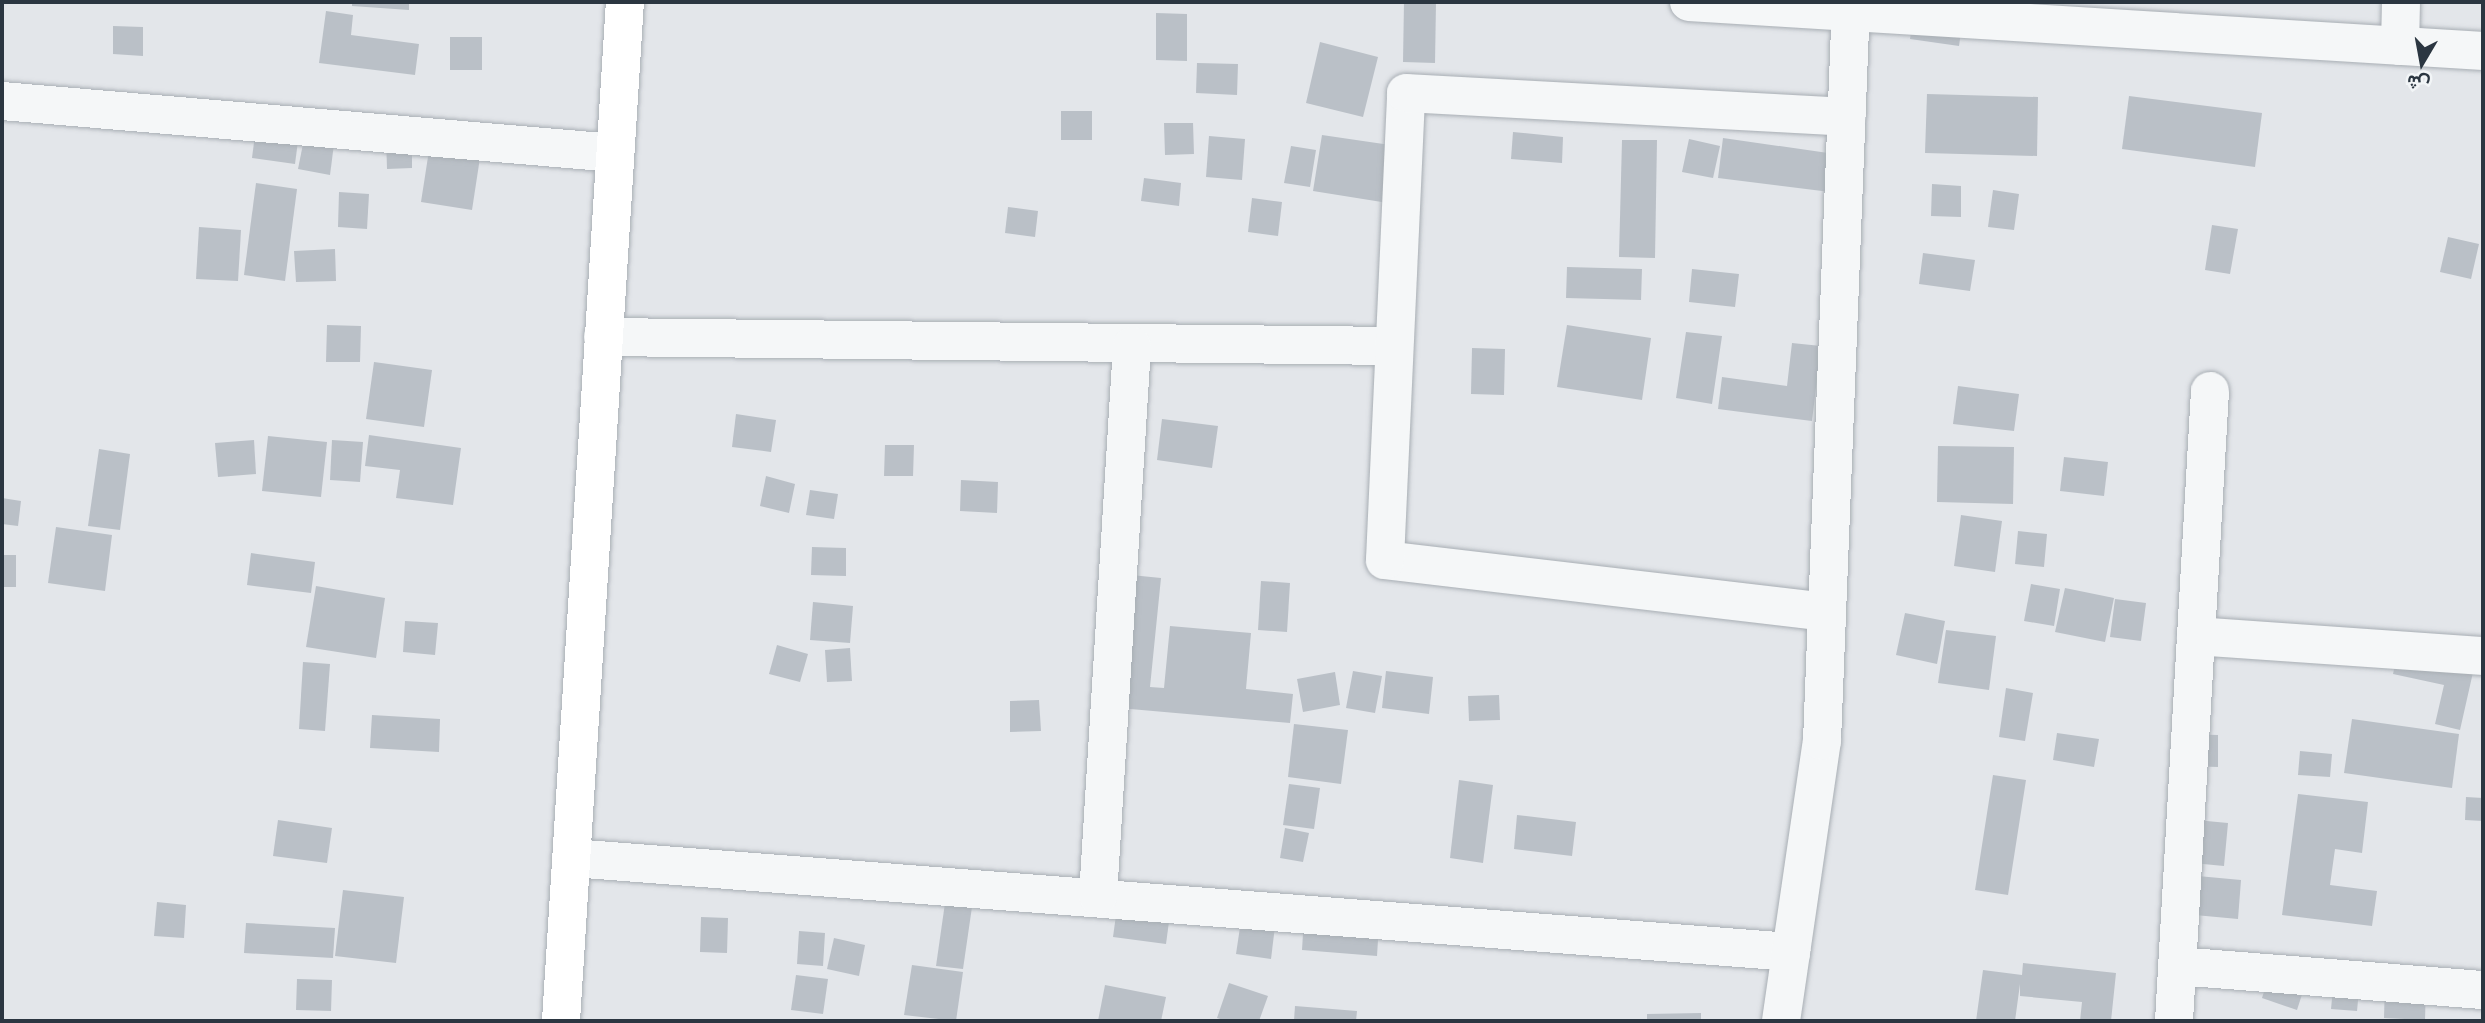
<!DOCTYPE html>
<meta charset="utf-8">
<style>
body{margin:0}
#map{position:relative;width:2485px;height:1023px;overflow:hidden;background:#e3e6ea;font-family:Barlow,Vazirmatn,sans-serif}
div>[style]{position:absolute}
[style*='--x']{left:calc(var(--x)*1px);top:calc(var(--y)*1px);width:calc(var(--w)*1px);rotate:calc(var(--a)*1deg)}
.building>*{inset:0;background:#bac0c7}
.roads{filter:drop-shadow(0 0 2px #a8aeb4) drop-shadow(0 0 2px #a8aeb4)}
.minor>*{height:38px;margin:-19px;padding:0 19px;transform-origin:19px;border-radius:19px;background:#f5f7f8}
.primary>*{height:38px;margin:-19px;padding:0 19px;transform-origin:19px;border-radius:19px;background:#fff}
span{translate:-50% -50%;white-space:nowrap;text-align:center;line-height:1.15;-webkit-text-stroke:7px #f2f5f7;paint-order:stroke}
.frame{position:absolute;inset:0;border:4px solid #2b3641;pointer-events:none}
.north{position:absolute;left:2387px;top:28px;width:70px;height:70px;-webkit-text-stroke:5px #f2f5f7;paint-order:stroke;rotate:190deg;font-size:19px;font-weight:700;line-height:28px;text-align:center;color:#2b3641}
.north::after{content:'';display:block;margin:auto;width:24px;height:32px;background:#2b3641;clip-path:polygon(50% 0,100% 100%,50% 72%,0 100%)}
</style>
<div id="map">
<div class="building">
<i style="clip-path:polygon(352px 2px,409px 2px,409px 10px,352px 6px)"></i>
<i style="clip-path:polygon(1404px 2px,1436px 2px,1435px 63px,1403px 62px)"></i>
<i style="clip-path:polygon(326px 11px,353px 15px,351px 35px,419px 44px,415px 75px,319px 63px)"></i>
<i style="clip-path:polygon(1914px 11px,1963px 18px,1959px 46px,1910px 39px)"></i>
<i style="clip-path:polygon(1156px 13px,1187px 14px,1187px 61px,1156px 60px)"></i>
<i style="clip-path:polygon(113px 26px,143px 27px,143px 56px,113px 54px)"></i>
<i style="clip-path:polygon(450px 37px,482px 37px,482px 70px,450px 70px)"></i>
<i style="clip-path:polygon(1320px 42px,1378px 57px,1363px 117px,1306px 103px)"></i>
<i style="clip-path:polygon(1197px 63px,1238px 64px,1237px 95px,1196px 93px)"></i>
<i style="clip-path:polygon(1927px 94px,2038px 97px,2037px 156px,1925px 153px)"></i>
<i style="clip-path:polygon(2129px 96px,2262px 113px,2255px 167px,2122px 149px)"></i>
<i style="clip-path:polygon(1061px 111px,1092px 111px,1092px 140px,1061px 140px)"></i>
<i style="clip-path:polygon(1164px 123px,1193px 123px,1194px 154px,1165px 155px)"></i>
<i style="clip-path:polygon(256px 127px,299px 133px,295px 164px,252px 158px)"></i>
<i style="clip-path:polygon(1513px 132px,1563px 137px,1562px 163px,1511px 159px)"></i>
<i style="clip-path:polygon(1322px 135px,1397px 146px,1388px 203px,1313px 191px)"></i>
<i style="clip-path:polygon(1209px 136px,1245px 139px,1242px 180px,1206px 177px)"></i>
<i style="clip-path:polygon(386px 137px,412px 137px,412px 168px,387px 169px)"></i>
<i style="clip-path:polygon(1723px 138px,1835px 154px,1830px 192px,1718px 178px)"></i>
<i style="clip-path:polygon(304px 139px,334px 144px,330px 175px,298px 169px)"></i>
<i style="clip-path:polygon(1689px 139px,1720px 146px,1713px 178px,1682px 172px)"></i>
<i style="clip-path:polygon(1622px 140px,1657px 140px,1655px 258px,1619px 257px)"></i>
<i style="clip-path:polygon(430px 144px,481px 151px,472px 210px,421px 202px)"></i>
<i style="clip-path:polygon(1291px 146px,1316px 150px,1310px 187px,1284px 183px)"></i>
<i style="clip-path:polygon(1144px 178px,1181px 183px,1179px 206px,1141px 201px)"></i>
<i style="clip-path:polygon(256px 183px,297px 189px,285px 281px,244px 275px)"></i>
<i style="clip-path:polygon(1932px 184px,1961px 186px,1961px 217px,1931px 216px)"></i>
<i style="clip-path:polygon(1993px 190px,2019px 194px,2014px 230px,1988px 227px)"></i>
<i style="clip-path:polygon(339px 192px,369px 194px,367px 229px,338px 227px)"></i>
<i style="clip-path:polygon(1252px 198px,1282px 202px,1278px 236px,1248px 232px)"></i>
<i style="clip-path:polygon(1008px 207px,1038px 211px,1035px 237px,1005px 233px)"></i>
<i style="clip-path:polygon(2212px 225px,2238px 229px,2230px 274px,2205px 270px)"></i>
<i style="clip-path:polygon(199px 227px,241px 230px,238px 281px,196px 279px)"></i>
<i style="clip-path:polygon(2448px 237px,2479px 244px,2471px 279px,2440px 272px)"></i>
<i style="clip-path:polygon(335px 249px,336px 281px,296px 282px,294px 251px)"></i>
<i style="clip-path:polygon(1923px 253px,1975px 260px,1970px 291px,1919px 284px)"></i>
<i style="clip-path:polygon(1567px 267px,1642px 269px,1641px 300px,1566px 298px)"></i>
<i style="clip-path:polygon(1692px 269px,1739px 274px,1735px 307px,1689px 302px)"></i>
<i style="clip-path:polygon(327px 325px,361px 326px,360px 362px,326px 362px)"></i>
<i style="clip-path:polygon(1567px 325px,1651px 338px,1642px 400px,1557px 387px)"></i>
<i style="clip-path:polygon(1686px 332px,1722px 336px,1712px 404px,1676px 398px)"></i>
<i style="clip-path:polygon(1792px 343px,1821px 346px,1812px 421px,1718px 409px,1722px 377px,1787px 386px)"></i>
<i style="clip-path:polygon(1472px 348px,1505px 349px,1504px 395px,1471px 394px)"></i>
<i style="clip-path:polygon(374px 362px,432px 370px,424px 427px,366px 419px)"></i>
<i style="clip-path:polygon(1958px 386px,2019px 394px,2014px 431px,1953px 424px)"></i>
<i style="clip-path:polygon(736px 414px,776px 420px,771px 452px,732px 447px)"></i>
<i style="clip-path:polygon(1162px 419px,1218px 426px,1212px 468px,1157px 460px)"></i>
<i style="clip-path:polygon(369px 435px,461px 448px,453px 505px,396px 498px,400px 470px,365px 466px)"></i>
<i style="clip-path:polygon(268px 436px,327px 442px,321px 497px,262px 491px)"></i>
<i style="clip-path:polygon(254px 440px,256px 474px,218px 477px,215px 443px)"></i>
<i style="clip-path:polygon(332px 440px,363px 442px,360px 482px,330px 480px)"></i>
<i style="clip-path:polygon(885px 445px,914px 445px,913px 476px,884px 476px)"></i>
<i style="clip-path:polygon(1938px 446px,2014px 447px,2013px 504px,1937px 502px)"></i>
<i style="clip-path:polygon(99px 449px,130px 454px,120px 530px,88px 526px)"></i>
<i style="clip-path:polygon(2064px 457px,2108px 462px,2104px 496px,2060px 491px)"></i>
<i style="clip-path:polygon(766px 476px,795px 484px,789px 513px,760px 506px)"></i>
<i style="clip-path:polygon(961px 480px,998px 482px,997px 513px,960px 511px)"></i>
<i style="clip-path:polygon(810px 490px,838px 494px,834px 519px,806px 515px)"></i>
<i style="clip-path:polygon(2px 498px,21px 501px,18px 526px,2px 524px)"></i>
<i style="clip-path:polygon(1961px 515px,2002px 521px,1995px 572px,1954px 566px)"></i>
<i style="clip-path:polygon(56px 527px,112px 535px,105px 591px,48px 583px)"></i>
<i style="clip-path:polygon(2018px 531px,2047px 534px,2044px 567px,2015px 564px)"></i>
<i style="clip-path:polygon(812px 547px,846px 548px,846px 576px,811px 575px)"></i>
<i style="clip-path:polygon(251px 553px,315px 562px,311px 593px,247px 585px)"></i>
<i style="clip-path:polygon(2px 555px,16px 555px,16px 587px,2px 587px)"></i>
<i style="clip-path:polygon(1131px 575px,1161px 578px,1150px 687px,1164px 688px,1170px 626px,1251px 633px,1246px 689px,1293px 694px,1290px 723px,1119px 708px)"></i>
<i style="clip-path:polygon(1261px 581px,1290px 583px,1287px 632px,1258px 630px)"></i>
<i style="clip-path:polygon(2031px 584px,2060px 589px,2054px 626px,2024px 621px)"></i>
<i style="clip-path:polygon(316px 586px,385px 598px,376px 658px,306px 647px)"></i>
<i style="clip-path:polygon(2065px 588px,2114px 598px,2105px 642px,2055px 632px)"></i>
<i style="clip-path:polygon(2115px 599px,2146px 603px,2141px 641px,2110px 637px)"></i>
<i style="clip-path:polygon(813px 602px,853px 606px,850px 643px,810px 640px)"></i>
<i style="clip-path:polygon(1905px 613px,1945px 621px,1937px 664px,1896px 655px)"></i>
<i style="clip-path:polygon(405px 621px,438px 623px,435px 655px,403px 652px)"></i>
<i style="clip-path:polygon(1946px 630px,1996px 636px,1989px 690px,1938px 683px)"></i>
<i style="clip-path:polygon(2400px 642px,2476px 659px,2460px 730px,2435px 724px,2444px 685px,2393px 674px)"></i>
<i style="clip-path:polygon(777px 645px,808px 654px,800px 682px,769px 674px)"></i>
<i style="clip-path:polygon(850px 648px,852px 681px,827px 682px,825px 650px)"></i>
<i style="clip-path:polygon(303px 662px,330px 664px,325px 731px,299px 729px)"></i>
<i style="clip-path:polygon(1353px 671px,1382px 676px,1375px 713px,1346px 708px)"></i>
<i style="clip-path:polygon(1386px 671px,1433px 677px,1429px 714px,1382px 708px)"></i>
<i style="clip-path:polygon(1335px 672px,1340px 705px,1303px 712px,1297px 679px)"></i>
<i style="clip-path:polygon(2006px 688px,2033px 693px,2025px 741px,1999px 737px)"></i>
<i style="clip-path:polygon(1499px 695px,1500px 720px,1469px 721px,1468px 696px)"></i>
<i style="clip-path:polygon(1039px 700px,1041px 731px,1010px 732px,1010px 701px)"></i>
<i style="clip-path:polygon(372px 715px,440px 719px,439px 752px,370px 748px)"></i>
<i style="clip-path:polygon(2352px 719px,2459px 734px,2452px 788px,2344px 773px)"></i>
<i style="clip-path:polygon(1294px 724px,1348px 730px,1341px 784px,1288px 777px)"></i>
<i style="clip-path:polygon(2057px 733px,2099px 739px,2094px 767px,2053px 760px)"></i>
<i style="clip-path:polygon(2187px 734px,2218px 735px,2218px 767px,2186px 766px)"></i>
<i style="clip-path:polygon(2300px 751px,2332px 754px,2330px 777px,2298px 775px)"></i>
<i style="clip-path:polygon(1993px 775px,2026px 780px,2008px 895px,1975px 890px)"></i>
<i style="clip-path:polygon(1459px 780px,1493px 785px,1483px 863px,1450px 858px)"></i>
<i style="clip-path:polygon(1289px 784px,1320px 788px,1314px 829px,1283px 825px)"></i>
<i style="clip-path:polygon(2298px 794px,2368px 802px,2362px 853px,2335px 849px,2330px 885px,2377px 891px,2372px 926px,2282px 915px)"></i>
<i style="clip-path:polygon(2466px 797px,2483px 798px,2483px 821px,2465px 820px)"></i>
<i style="clip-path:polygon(1517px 815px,1576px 822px,1572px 856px,1514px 849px)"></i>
<i style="clip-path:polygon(2185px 819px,2228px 823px,2224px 866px,2182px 862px)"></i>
<i style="clip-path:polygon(278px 820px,332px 828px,327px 863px,273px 856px)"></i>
<i style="clip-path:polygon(1285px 828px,1309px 833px,1303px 862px,1280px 858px)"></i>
<i style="clip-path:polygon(2187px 875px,2241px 880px,2238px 919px,2184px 914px)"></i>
<i style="clip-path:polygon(343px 890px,404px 897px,396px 963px,335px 956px)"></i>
<i style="clip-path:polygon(946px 896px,973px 900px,963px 969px,936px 966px)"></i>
<i style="clip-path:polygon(157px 902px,186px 905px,184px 938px,154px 936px)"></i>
<i style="clip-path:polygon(1117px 908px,1170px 914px,1166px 944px,1113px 937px)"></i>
<i style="clip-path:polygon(1242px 914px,1276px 918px,1271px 959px,1236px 954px)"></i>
<i style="clip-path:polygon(701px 917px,728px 918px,727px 953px,700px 952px)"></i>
<i style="clip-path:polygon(1304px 918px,1379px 924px,1377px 956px,1302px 950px)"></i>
<i style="clip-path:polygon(246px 923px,335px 928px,333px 958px,244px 953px)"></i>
<i style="clip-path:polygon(799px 931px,825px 933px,823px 966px,797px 964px)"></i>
<i style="clip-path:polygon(834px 938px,865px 945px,859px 976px,827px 969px)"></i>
<i style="clip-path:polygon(2023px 963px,2116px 973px,2111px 1021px,2080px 1021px,2082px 1002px,2020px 996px,2020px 984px,2015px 1021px,1976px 1021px,1983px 970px,2022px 975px)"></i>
<i style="clip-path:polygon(912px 965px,963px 972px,956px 1021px,904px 1015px)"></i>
<i style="clip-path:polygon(2270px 973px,2305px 985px,2297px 1010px,2262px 998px)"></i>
<i style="clip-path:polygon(796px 975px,828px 979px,823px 1014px,791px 1010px)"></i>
<i style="clip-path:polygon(2334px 978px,2360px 980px,2357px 1011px,2331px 1009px)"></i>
<i style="clip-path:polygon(297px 979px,332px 980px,331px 1011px,296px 1010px)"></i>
<i style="clip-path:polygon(1229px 983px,1268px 996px,1259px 1021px,1227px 1021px,1217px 1018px)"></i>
<i style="clip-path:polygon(2385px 983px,2426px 985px,2425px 1020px,2384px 1018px)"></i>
<i style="clip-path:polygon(1105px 985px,1166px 997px,1161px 1021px,1098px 1021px)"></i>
<i style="clip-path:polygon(1295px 1006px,1357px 1011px,1356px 1021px,1294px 1021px)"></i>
<i style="clip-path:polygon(1701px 1013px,1701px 1021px,1647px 1021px,1647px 1014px)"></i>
</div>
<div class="roads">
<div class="minor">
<i style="--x:1689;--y:2;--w:796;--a:3.53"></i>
<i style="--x:2400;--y:46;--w:44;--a:-88.7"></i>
<i style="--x:2;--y:101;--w:615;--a:4.85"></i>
<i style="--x:603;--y:337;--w:791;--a:0.65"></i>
<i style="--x:1826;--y:612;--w:444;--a:-173.3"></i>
<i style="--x:1385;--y:560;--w:467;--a:-87.4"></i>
<i style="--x:1406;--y:93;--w:441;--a:3.1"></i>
<i style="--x:2196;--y:636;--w:288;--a:4"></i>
<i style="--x:572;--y:858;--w:1223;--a:4.41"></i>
<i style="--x:1098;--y:896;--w:551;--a:-86.46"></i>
<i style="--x:2177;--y:966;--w:307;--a:4.5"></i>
<i style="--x:1781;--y:1021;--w:283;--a:-81.7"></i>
<i style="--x:1822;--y:741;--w:740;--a:-87.75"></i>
<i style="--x:2174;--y:1021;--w:631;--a:-86.73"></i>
</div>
<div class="primary">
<i style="--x:561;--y:1021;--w:1021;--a:-86.41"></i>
</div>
</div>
<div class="frame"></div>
<div class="north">ش</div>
</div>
